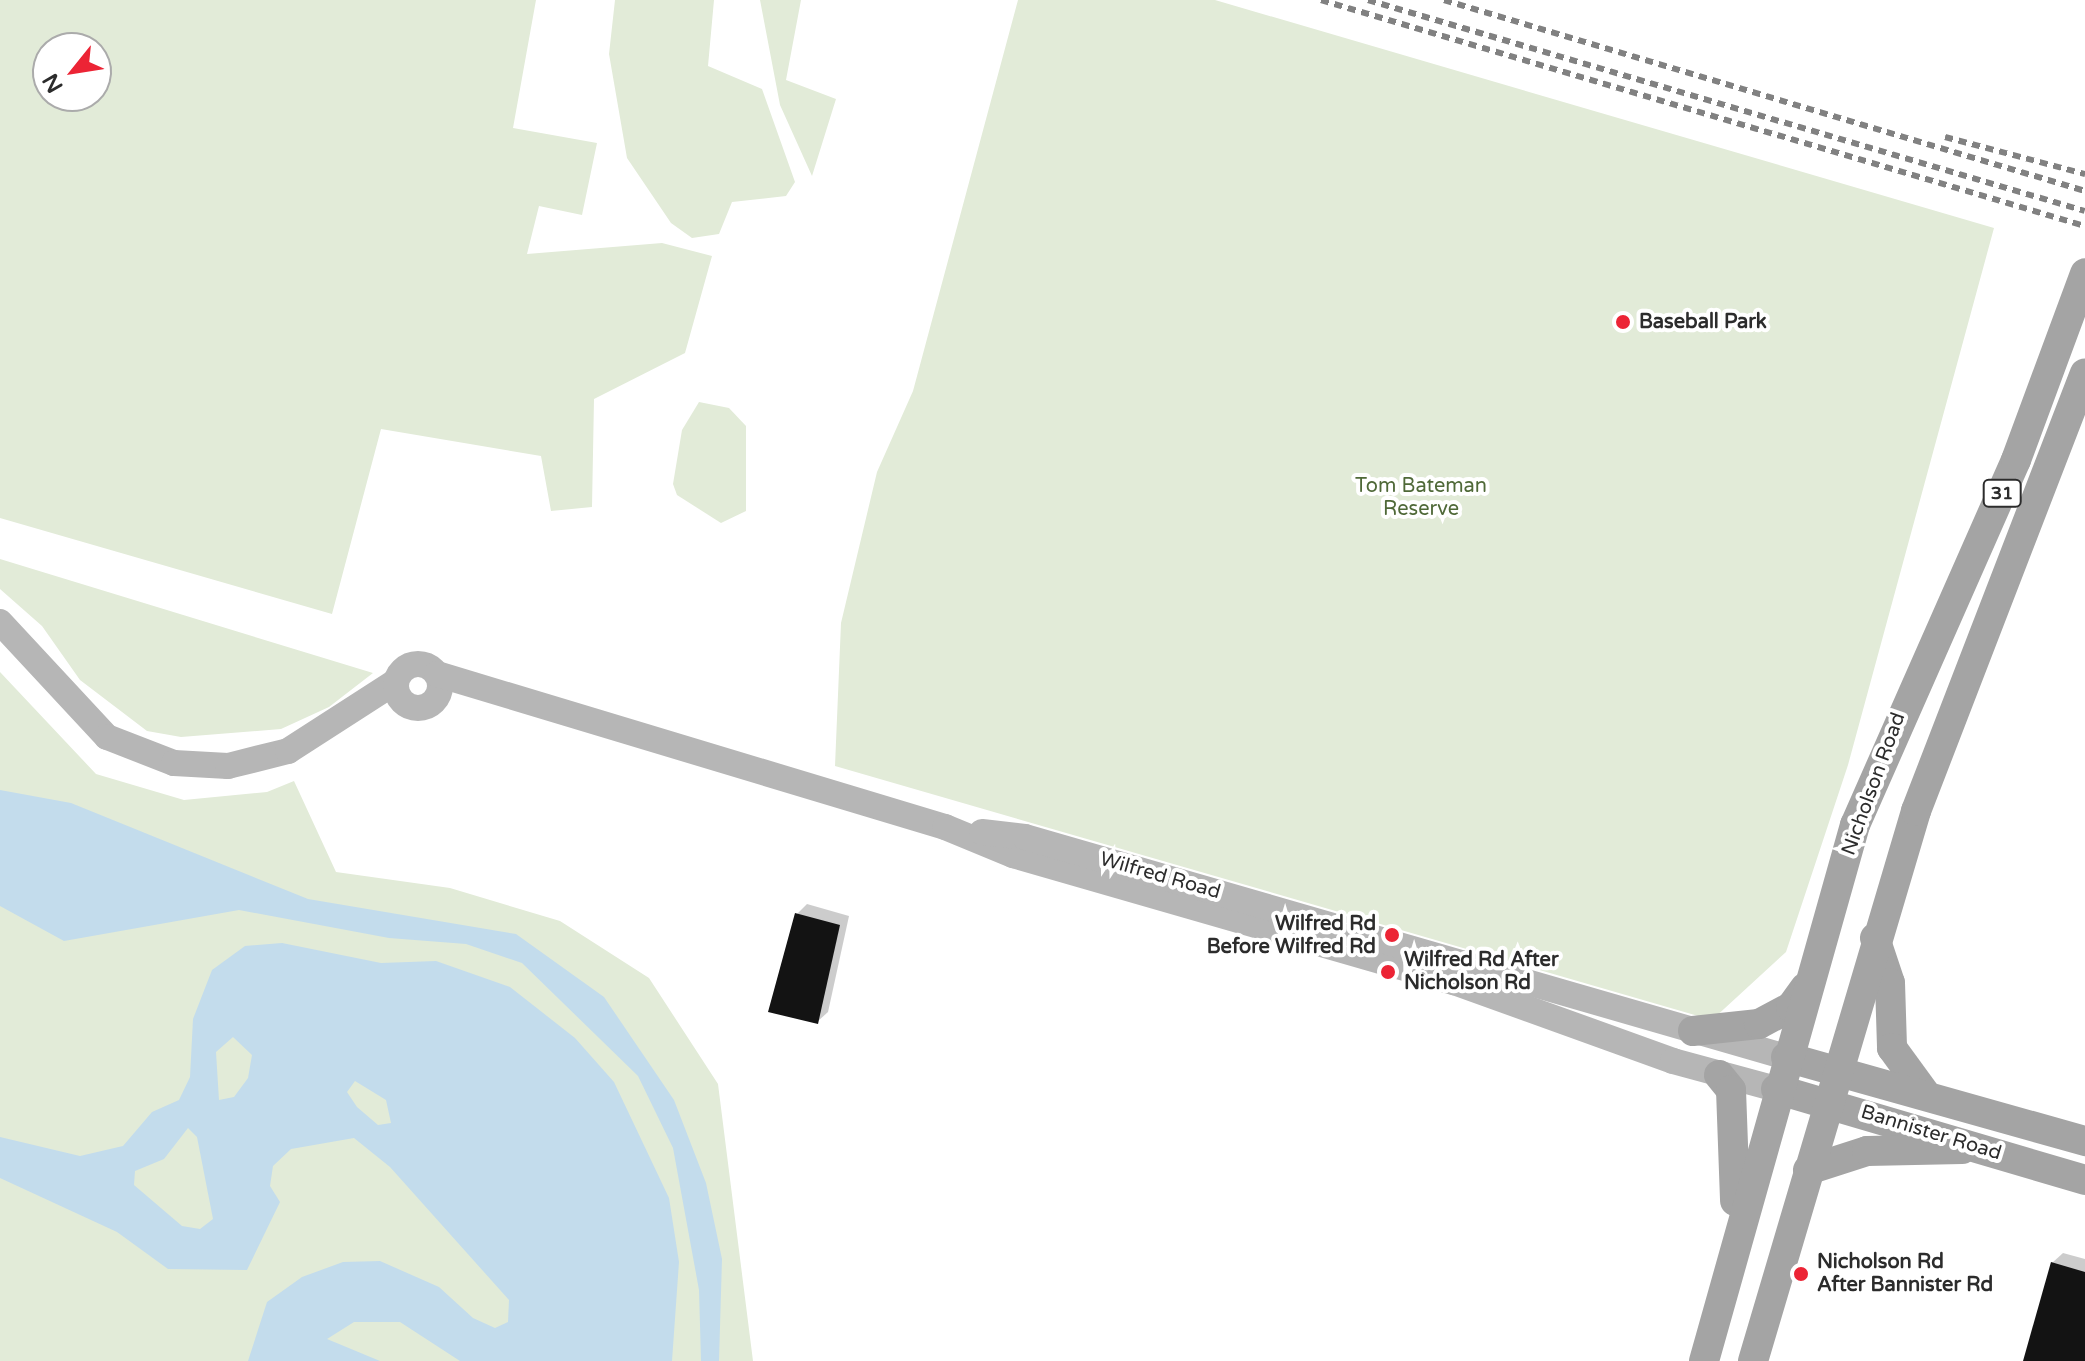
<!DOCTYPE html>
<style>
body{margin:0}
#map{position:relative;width:2085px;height:1361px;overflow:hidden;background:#fff;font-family:"Varela Round",sans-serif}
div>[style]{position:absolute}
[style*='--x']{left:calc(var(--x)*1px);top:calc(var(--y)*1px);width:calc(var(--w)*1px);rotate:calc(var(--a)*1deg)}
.green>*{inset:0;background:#e2ebd8}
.water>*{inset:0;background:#c3dcec}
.shadow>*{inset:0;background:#0003}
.building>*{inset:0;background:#131313}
.secondary>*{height:26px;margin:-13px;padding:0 13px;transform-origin:13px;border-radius:13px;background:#b6b6b6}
.secondary>.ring{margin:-13px;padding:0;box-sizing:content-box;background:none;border:26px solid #b6b6b6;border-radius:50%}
.primary>*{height:30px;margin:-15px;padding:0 15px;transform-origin:15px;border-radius:15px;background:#a4a4a4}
.rail>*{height:6px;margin-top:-3px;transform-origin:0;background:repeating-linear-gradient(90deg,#818181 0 8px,transparent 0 14px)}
.dots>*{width:22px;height:22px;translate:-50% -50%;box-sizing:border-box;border:4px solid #fff;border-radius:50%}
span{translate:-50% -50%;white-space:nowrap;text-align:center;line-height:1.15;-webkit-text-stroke:8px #fff;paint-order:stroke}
.shield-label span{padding:2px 6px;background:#fff;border:2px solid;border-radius:6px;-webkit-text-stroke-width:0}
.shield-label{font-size:18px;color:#2c2c2c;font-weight:700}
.poi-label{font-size:20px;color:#2c2c2c;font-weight:700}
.left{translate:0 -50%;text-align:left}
.right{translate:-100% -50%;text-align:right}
.park-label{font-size:20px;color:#4f6938}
.street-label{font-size:20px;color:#2c2c2c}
.north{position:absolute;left:32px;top:32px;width:80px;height:80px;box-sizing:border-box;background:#fff;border:2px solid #ababab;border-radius:50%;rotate:240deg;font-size:22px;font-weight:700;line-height:32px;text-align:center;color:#2c2c2c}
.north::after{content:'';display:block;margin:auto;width:28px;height:36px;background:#ec2435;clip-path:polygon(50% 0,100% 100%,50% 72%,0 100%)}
</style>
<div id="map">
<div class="green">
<i style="clip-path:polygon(evenodd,0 0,536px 0,513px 128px,597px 143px,582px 215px,539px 206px,527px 254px,662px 243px,712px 256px,685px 353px,594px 399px,592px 507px,551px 511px,541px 456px,381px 429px,332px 614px,0 518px,0 0,48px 48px,96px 48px,96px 96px,48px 96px,48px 48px)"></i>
<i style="clip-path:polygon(615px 0,714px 0,708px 66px,762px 89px,795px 182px,786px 196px,732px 202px,719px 234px,692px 238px,671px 223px,627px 158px,609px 54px)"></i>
<i style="clip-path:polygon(760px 0,801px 0,786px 80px,836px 99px,812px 176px,780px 105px)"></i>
<i style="clip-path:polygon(1018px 0,1215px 0,1994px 228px,1848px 765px,1786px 952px,1712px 1020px,835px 766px,841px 623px,877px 472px,913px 391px)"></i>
<i style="clip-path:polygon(699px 402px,729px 408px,746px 426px,746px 511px,721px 523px,677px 495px,673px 484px,682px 430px)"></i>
<i style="clip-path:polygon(0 559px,373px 673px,329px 707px,281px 729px,181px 737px,147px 731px,80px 680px,42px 626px,0 589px)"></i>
<i style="clip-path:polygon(0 672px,96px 774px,184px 800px,267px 792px,294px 781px,336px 872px,450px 888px,560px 921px,649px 978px,718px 1084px,753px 1361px,0 1361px)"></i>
</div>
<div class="water">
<i style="clip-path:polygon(0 790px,71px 803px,308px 899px,516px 934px,604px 997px,674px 1100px,706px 1183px,722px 1259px,719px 1361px,701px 1361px,699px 1290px,673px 1148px,638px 1076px,522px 963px,466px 944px,389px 938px,239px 910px,64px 941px,0 906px)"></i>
<i style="clip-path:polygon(evenodd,282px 943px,381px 963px,436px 961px,510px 987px,575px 1038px,614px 1082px,669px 1198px,679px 1262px,672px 1361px,460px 1361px,400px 1322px,354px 1322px,327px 1339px,380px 1361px,248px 1361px,267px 1302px,302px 1277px,343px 1262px,380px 1261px,439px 1287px,473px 1318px,495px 1328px,508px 1322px,509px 1300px,390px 1167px,354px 1138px,291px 1149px,273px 1166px,270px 1186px,280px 1202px,247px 1270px,168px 1269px,117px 1232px,0 1178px,0 1137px,80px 1156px,123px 1146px,152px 1112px,179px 1100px,190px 1077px,193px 1019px,212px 970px,245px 946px,282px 943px,233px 1037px,252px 1055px,248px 1078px,234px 1097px,219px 1100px,216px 1052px,233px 1037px,282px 943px,355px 1081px,386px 1100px,391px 1123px,378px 1125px,357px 1107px,347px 1092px,355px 1081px,282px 943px,188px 1128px,197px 1137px,213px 1219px,200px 1229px,182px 1226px,134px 1185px,135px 1171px,164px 1159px,188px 1128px)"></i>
</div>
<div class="shadow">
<i style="clip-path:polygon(807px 904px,849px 916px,828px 1012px,817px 1022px,797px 914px)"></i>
<i style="clip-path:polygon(2063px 1253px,2085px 1259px,2085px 1361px,2025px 1361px,2052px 1263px)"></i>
</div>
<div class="building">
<i style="clip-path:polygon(795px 913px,840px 925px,818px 1024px,768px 1012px)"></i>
<i style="clip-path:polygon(2051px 1262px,2085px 1272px,2085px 1361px,2023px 1361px)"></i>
</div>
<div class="secondary">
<i style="--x:0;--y:622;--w:157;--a:47.1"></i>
<i style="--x:107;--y:737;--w:72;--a:21.2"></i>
<i style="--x:174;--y:763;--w:54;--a:3.2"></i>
<i style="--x:228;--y:766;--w:62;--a:-14"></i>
<i style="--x:288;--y:751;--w:127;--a:-32.8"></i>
<i class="ring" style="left:396px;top:664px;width:18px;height:18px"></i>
<i style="--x:437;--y:674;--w:531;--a:16.76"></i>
<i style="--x:945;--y:827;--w:74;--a:22.4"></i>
<i style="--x:1013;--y:855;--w:459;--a:16.1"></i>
<i style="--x:1454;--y:982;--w:233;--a:19.8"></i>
<i style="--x:1673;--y:1061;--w:107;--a:15.2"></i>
<i style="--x:982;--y:832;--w:43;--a:6.6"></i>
<i style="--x:1025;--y:837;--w:792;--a:16.12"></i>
</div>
<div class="primary">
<i style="--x:1875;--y:938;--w:47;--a:71.6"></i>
<i style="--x:1890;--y:983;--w:65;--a:88.2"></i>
<i style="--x:1892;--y:1048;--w:54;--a:54"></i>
<i style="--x:1693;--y:1031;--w:66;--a:-6.1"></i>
<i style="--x:1759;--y:1024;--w:36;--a:-28"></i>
<i style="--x:1791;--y:1007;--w:24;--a:-54"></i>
<i style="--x:1786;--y:1057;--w:311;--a:15.7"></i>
<i style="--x:1719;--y:1075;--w:19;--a:51"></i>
<i style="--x:1731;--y:1090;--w:111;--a:87.9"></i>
<i style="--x:1776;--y:1089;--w:322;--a:16.4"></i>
<i style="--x:1808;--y:1170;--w:62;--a:-17.9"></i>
<i style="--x:1867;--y:1151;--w:95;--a:-1.2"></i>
<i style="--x:1704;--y:1361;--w:557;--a:-74.27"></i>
<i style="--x:1855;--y:825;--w:399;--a:-66.2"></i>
<i style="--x:2016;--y:460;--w:199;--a:-69.7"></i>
<i style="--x:1753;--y:1361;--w:574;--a:-73.49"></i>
<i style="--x:1916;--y:811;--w:469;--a:-68.9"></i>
</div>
<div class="rail">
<i style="--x:1321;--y:0;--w:797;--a:16.48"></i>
<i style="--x:1368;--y:0;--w:747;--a:16.4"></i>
<i style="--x:1444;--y:0;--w:669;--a:16.59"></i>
<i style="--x:1945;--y:137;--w:145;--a:14.8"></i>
</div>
<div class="dots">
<i style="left:1623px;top:322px;background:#ec2435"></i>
<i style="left:1392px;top:935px;background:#ec2435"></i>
<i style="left:1388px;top:972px;background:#ec2435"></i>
<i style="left:1801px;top:1274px;background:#ec2435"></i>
</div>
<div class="shield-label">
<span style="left:2002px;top:493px">31</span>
</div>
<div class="poi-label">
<span class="left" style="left:1639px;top:322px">Baseball Park</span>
<span class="right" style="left:1376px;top:936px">Wilfred Rd<br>Before Wilfred Rd</span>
<span class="left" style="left:1404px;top:972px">Wilfred Rd After<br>Nicholson Rd</span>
<span class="left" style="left:1817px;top:1274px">Nicholson Rd<br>After Bannister Rd</span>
</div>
<div class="park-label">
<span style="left:1421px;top:498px">Tom Bateman<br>Reserve</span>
</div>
<div class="street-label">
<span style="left:1874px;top:784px;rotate:-70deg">Nicholson Road</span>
<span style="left:1160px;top:876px;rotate:16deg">Wilfred Road</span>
<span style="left:1931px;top:1133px;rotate:17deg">Bannister Road</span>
</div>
<div class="north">N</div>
</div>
